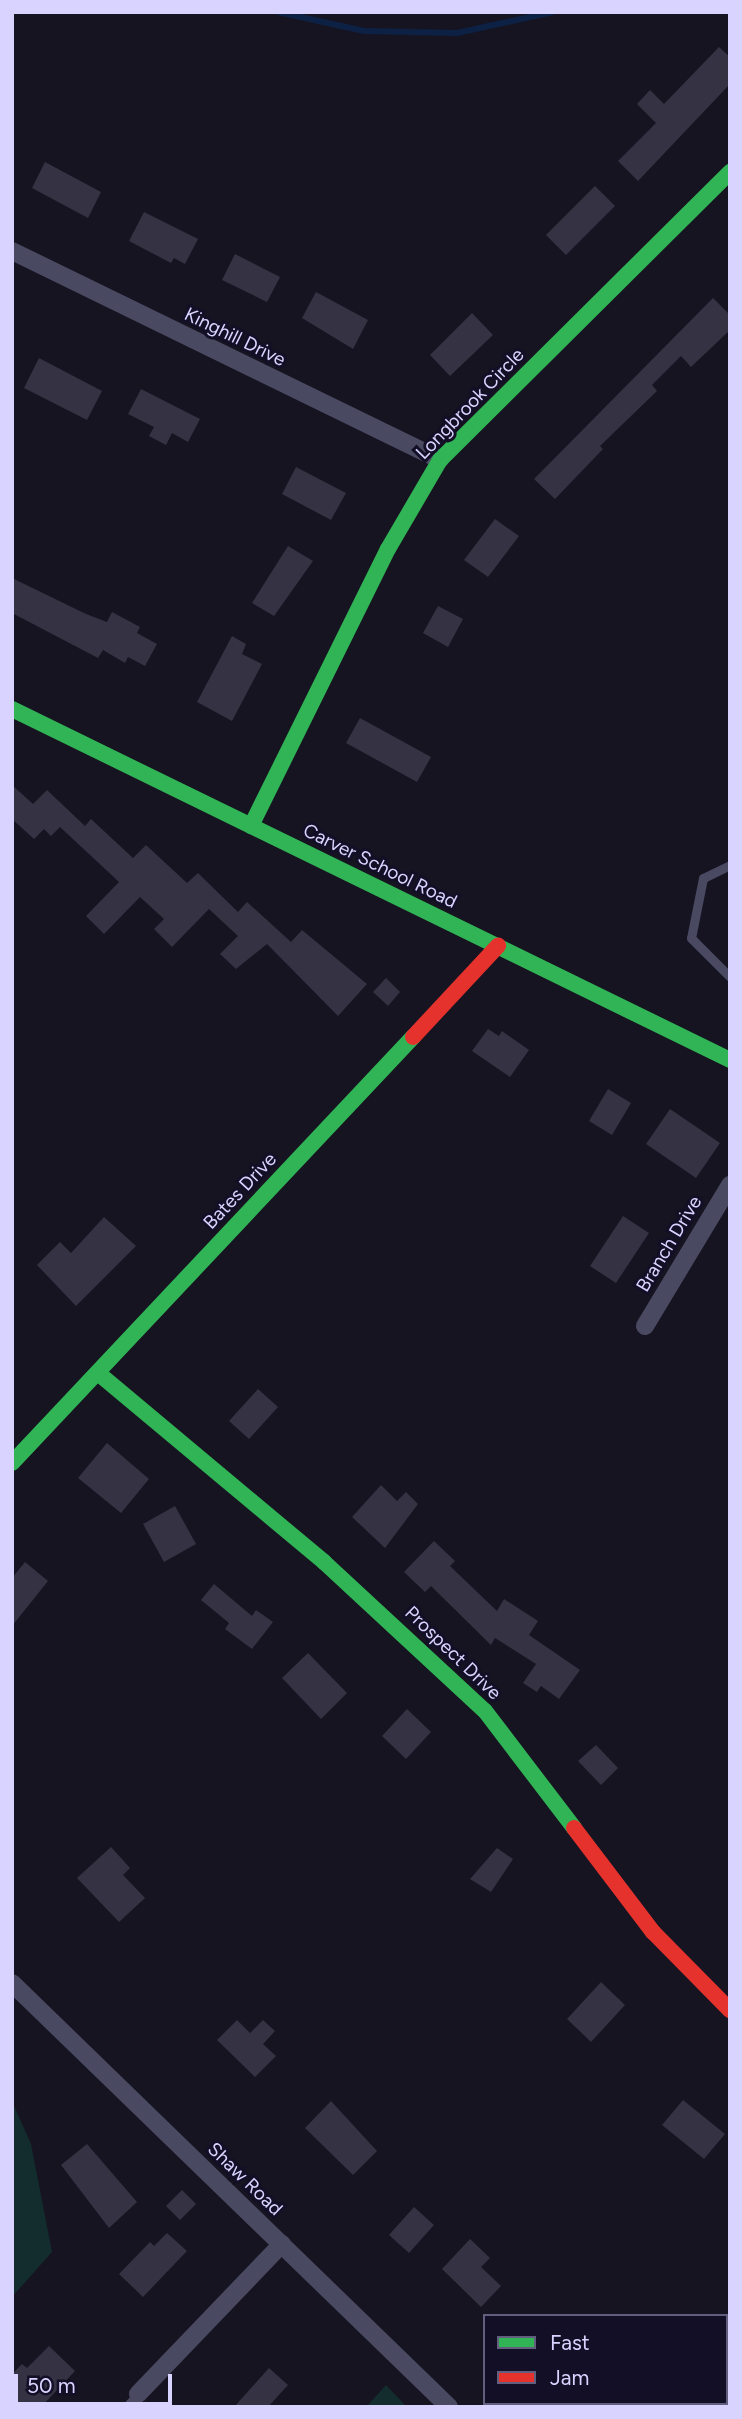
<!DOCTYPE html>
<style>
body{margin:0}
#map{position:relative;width:742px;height:2419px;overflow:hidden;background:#161421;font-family:Figtree,sans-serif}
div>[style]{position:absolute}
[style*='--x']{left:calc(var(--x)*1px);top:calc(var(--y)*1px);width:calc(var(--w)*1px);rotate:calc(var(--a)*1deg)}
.green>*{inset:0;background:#132c2d}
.stream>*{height:6px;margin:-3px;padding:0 3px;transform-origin:3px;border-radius:3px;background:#0d2144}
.building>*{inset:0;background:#343243}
.lane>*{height:9px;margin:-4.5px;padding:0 4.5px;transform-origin:4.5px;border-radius:4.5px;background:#4a4962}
.street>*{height:18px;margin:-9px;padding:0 9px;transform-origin:9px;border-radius:9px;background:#4a4962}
.fast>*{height:16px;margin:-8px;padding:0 8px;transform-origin:8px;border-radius:8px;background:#30b455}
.jam>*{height:16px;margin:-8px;padding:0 8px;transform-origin:8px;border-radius:8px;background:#e5322d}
span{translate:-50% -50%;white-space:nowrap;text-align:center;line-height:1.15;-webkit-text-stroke:6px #130f26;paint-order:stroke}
.street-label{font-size:19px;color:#d9d4ff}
.frame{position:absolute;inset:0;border:14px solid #d9d4ff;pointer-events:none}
.legend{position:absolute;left:483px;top:2314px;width:245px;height:91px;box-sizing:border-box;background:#130f26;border:2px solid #625e7d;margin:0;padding:9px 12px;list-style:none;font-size:21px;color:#d9d4ff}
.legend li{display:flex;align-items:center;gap:14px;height:35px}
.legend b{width:35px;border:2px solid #625e7d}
.scale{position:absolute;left:14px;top:2374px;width:158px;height:32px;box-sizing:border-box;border:4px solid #d9d4ff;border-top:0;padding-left:9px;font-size:21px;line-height:24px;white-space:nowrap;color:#d9d4ff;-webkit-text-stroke:5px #130f26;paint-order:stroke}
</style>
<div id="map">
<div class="green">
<i style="clip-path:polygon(12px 2101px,31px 2144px,52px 2252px,12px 2297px)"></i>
<i style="clip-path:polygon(386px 2385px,407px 2407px,366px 2407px)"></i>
</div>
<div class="stream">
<i style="--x:278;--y:12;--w:88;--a:12.5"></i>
<i style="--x:364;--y:31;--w:93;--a:1.2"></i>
<i style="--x:457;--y:33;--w:98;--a:-12.3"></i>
</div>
<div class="building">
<i style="clip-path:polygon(719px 47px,730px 57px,730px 84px,638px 181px,618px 161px,656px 123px,637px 104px,650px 90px,664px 104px)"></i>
<i style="clip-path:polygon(45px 162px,101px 192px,88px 218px,32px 188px)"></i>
<i style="clip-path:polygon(595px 186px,615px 206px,566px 255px,546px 235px)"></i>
<i style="clip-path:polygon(144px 212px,198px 239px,185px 264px,174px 258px,171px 263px,129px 241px)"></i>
<i style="clip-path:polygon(235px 254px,280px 277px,267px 302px,222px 280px)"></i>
<i style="clip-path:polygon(316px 292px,368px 320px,353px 349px,302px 318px)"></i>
<i style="clip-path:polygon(713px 298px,730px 315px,730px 330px,691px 367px,681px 356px,652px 385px,657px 391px,600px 446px,603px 449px,555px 499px,534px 479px)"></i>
<i style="clip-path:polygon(472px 313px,493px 335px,450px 376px,430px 355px)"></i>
<i style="clip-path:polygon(39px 358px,102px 391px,87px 420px,24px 388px)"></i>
<i style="clip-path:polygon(141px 389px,200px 419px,188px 442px,172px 433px,166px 445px,149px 436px,154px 427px,128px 414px)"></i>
<i style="clip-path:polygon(296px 467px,346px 493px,331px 520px,282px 494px)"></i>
<i style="clip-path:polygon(495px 519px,519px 536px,488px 577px,464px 560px)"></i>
<i style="clip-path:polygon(288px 546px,313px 561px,274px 616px,252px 603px)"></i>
<i style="clip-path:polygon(12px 578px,86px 614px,107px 622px,112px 612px,140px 627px,137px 633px,157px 644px,145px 666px,128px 657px,125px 663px,103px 650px,98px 658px,12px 613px)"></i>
<i style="clip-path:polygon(438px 606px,463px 619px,448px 647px,423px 633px)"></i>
<i style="clip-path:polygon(232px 636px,246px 644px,242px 654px,262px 664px,232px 721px,197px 702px)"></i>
<i style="clip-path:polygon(360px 718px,431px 757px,417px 782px,346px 743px)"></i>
<i style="clip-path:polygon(12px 785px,33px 804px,47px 790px,85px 826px,91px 819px,133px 858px,146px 845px,187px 883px,198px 873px,238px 912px,247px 902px,291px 942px,302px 930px,367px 984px,338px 1016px,267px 944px,236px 969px,220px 954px,238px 936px,209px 909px,172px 947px,154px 929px,164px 919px,140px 897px,104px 934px,86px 916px,119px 882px,60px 827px,51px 836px,44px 829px,34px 839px,12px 819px)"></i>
<i style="clip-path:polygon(386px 978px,400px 992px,388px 1006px,373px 992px)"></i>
<i style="clip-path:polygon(488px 1029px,499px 1036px,502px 1031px,529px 1050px,510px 1077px,472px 1051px)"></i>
<i style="clip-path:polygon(608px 1089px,631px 1103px,612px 1135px,589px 1121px)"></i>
<i style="clip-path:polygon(670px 1109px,720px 1143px,696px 1178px,646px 1144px)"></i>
<i style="clip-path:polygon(623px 1216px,649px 1233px,616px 1283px,590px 1266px)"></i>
<i style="clip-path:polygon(104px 1217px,136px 1246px,76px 1306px,37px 1265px,60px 1242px,71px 1253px)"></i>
<i style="clip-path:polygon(258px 1389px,278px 1407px,249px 1439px,229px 1421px)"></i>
<i style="clip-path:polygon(107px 1443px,149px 1479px,121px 1513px,78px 1478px)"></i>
<i style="clip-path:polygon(381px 1485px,397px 1501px,406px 1492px,418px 1504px,385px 1548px,352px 1517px)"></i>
<i style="clip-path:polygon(175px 1506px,196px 1544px,164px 1562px,143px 1524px)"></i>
<i style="clip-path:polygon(434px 1541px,455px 1561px,450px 1566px,497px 1611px,504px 1599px,538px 1621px,529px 1635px,580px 1670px,559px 1699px,541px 1686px,537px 1692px,523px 1683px,536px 1664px,495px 1638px,491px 1645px,431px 1586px,425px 1592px,404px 1572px)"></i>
<i style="clip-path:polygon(25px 1562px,48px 1581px,12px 1626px,12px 1578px)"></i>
<i style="clip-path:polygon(214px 1584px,252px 1616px,256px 1610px,273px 1622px,252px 1649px,225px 1629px,229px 1623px,201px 1600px)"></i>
<i style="clip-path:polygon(308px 1653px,347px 1693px,321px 1719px,282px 1678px)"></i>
<i style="clip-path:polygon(407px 1709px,431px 1732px,406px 1759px,382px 1736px)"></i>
<i style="clip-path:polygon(596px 1745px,618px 1768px,601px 1785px,578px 1761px)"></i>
<i style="clip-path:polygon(111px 1847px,130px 1868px,123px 1875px,145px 1898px,119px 1922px,77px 1878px)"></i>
<i style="clip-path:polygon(497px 1848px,513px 1859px,491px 1892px,470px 1879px)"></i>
<i style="clip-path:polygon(601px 1982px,625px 2005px,591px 2042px,567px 2019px)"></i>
<i style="clip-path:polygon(237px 2020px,250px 2033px,263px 2020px,275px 2031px,263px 2044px,276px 2056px,255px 2077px,217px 2040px)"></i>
<i style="clip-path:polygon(683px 2100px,725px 2134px,704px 2159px,662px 2125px)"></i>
<i style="clip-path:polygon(331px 2101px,377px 2151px,353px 2175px,305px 2128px)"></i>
<i style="clip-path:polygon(87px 2144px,137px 2202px,109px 2228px,61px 2165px)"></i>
<i style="clip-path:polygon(182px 2190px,196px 2204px,180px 2220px,166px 2206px)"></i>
<i style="clip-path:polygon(414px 2207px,434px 2225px,409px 2253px,389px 2235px)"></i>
<i style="clip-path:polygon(167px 2233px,187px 2251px,143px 2297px,119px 2274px,150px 2242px,154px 2246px)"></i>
<i style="clip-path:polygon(470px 2239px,490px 2258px,481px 2267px,501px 2286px,481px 2307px,442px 2269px)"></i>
<i style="clip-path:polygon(49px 2346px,75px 2371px,41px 2407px,19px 2407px,12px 2400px,12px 2374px,22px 2364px,27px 2368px)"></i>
<i style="clip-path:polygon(269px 2368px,288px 2385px,268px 2407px,234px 2407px)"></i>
</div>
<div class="lane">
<i style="--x:730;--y:865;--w:30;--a:154"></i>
<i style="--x:703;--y:878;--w:61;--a:101.3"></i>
<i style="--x:691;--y:938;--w:55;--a:45"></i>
<i style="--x:126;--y:2407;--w:18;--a:-47"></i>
</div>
<div class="street">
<i style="--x:12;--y:251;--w:476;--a:26"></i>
<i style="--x:645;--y:1326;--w:165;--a:-58.9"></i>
<i style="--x:12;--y:1983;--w:609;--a:44.13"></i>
<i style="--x:138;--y:2394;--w:208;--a:-46.2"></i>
</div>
<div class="fast">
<i style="--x:12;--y:709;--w:799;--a:26.05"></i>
<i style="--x:251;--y:826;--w:309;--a:-63.7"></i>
<i style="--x:388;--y:549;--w:103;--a:-59.7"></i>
<i style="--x:440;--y:460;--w:409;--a:-44.8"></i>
<i style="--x:98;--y:1373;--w:295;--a:39.9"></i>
<i style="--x:324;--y:1562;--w:219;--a:42.8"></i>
<i style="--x:485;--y:1711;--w:147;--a:52.7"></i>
<i style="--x:12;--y:1463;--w:585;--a:-46.73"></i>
</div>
<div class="jam">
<i style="--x:413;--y:1037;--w:125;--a:-47"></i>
<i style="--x:574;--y:1828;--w:131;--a:52.8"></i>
<i style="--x:653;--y:1932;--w:110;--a:45.4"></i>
</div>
<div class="street-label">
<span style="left:235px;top:337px;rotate:26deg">Kinghill Drive</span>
<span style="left:470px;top:404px;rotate:-46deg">Longbrook Circle</span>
<span style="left:380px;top:866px;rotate:26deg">Carver School Road</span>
<span style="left:240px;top:1191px;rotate:-47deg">Bates Drive</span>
<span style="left:669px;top:1244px;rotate:-59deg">Branch Drive</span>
<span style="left:453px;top:1653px;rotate:44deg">Prospect Drive</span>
<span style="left:245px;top:2179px;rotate:44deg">Shaw Road</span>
</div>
<div class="frame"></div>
<ul class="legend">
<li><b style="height:9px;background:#30b455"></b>Fast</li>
<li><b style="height:9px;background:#e5322d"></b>Jam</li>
</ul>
<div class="scale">50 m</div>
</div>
